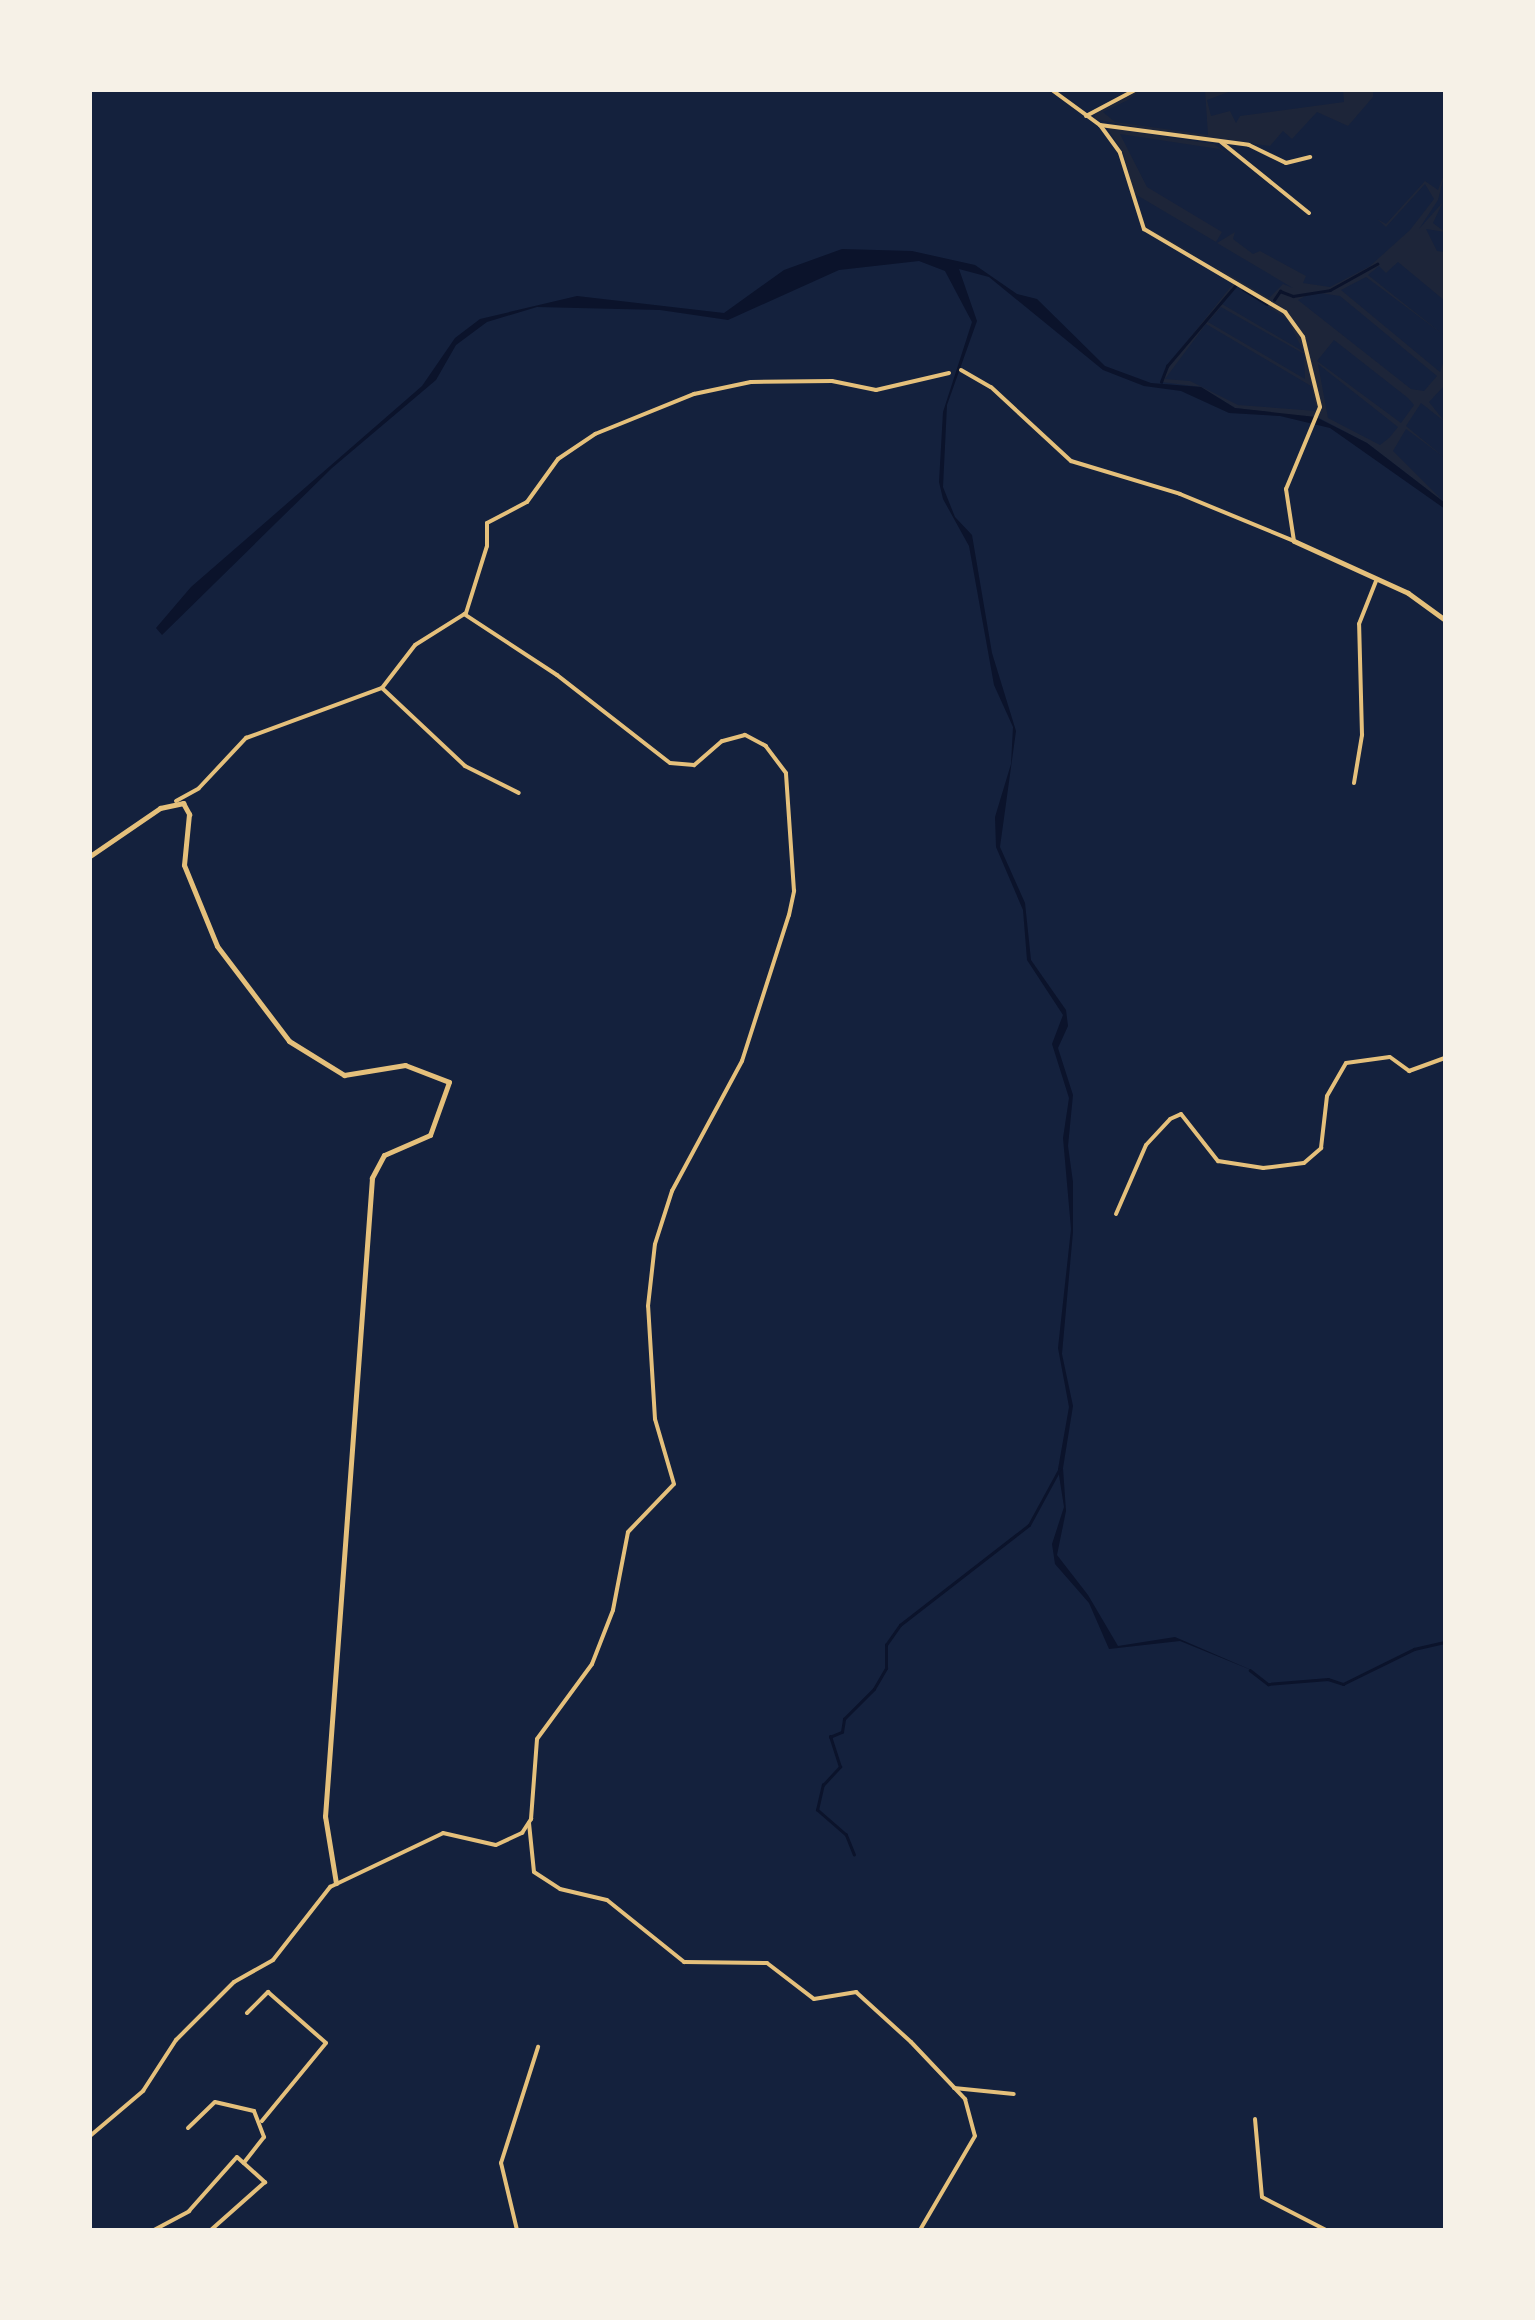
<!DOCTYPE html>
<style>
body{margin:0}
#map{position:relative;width:1535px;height:2320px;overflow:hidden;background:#14213d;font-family:Ubuntu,sans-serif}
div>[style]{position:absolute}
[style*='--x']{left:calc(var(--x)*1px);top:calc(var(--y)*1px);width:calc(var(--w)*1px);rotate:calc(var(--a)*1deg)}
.green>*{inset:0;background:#1d2539}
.water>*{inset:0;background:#0b132b}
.stream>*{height:2.5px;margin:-1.25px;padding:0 1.25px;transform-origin:1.25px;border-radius:1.25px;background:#0b132b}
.minor>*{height:4px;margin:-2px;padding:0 2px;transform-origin:2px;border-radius:2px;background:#e5c07b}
.tertiary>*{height:5px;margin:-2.5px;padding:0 2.5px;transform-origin:2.5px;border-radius:2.5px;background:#e5c07b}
span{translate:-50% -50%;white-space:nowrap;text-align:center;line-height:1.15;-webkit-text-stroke:9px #f6f1e7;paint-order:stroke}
.frame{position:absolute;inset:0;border:92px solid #f6f1e7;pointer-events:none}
</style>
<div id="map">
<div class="green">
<i style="clip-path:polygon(1140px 90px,1128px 100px,1103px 112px,1115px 122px,1208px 135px,1205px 90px,1234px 90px,1207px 100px,1211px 116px,1230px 111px,1236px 123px,1240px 116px,1344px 102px,1343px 90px,1373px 90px,1373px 97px,1348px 126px,1317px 112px,1292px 139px,1283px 131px,1270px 146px,1155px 131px,1095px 119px,1095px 114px)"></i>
<i style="clip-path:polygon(1107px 128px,1214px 144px,1235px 160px,1219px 149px,1120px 134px,1147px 187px,1222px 232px,1216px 242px,1135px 194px,1146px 227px,1205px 260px,1148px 231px,1142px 224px,1123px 152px)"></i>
<i style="clip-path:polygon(evenodd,1445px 172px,1438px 200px,1419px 229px,1443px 202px,1433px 223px,1445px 232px,1426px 229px,1437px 251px,1445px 252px,1445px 301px,1398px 262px,1386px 273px,1379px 266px,1368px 275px,1445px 336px,1366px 277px,1341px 290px,1440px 372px,1445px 357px,1445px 385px,1429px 402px,1445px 422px,1421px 403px,1406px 426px,1445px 458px,1406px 429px,1393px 451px,1445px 503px,1367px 443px,1319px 418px,1312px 365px,1293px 319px,1208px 262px,1269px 298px,1283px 284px,1293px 288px,1217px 243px,1235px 232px,1233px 239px,1253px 254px,1260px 251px,1306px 276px,1303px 283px,1330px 287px,1370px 266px,1410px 230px,1434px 199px,1425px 184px,1386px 227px,1377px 219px,1386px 224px,1425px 181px,1438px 190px,1445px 172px,1313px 292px,1340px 296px,1437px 376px,1424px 391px,1411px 389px,1298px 300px,1313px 292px,1445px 172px,1334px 340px,1408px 398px,1414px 405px,1401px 423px,1317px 361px,1334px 340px,1445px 172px,1318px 364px,1398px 427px,1389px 438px,1380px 445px,1328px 418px,1318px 364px)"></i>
<i style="clip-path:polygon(evenodd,1233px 284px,1283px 312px,1300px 335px,1318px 401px,1314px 418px,1235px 408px,1201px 387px,1162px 382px,1167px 366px,1233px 284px,1235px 285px,1287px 319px,1304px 352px,1222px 304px,1235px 285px,1233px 284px,1221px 307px,1304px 354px,1305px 379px,1208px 322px,1221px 307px,1233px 284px,1206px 324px,1311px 386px,1317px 411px,1238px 405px,1190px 381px,1165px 379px,1206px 324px)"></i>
</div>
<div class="water">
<i style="clip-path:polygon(842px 249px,912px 251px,975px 265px,1017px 294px,1037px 299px,1105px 366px,1151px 383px,1201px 387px,1235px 408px,1316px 417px,1367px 443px,1445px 503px,1445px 509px,1330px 428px,1280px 416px,1229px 413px,1181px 391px,1144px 386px,1103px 370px,989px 277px,959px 269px,977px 321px,947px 405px,943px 487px,955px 517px,972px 535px,992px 653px,1016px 731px,1000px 847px,1025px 903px,1031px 960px,1066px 1010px,1068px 1026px,1058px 1048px,1073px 1095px,1068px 1146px,1073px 1182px,1073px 1232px,1062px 1354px,1073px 1406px,1063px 1468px,1066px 1511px,1057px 1555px,1088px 1595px,1118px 1646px,1175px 1637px,1256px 1672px,1180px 1641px,1109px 1649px,1089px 1603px,1055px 1564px,1052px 1544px,1064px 1507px,1058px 1469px,1069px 1407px,1058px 1348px,1071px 1229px,1063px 1138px,1069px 1098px,1052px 1044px,1063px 1015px,1027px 960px,1023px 910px,996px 847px,995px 817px,1011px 764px,1013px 727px,994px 685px,969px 546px,943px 499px,939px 482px,943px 412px,972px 322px,945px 271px,919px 261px,839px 270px,728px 320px,660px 310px,537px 307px,487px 322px,456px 345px,436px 380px,332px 468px,162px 635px,156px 628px,191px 587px,422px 386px,455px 338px,480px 319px,577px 296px,724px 313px,784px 270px)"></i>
</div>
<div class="stream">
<i style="--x:1243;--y:289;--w:28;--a:32"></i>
<i style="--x:1274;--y:300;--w:11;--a:-56"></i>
<i style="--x:1280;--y:291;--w:14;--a:21"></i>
<i style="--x:1293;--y:296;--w:37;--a:-9"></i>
<i style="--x:1330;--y:290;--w:54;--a:-29"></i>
<i style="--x:1161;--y:382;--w:17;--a:-69"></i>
<i style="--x:1167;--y:366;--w:106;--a:-49.6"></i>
<i style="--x:1250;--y:1670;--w:23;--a:38"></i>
<i style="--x:1268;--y:1684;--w:60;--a:-4.8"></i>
<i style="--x:1328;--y:1679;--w:16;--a:18"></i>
<i style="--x:1343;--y:1684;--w:79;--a:-26.2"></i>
<i style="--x:1414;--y:1649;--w:32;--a:-13"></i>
<i style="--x:854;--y:1855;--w:22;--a:-112"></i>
<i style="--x:846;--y:1835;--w:38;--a:-139"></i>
<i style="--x:817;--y:1810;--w:26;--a:-77"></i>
<i style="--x:823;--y:1785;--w:25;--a:-47"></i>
<i style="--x:840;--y:1767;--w:32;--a:-108"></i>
<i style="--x:830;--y:1737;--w:13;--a:-23"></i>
<i style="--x:842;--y:1732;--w:13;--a:-81"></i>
<i style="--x:844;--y:1719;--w:42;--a:-45"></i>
<i style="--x:874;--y:1689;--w:24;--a:-60"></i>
<i style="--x:886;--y:1668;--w:23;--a:-90"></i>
<i style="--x:886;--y:1645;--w:24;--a:-55"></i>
<i style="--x:900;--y:1625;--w:163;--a:-37.8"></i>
<i style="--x:1029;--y:1525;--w:63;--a:-61.4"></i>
</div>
<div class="minor">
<i style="--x:1052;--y:90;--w:59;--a:36.1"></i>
<i style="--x:1100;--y:125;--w:150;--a:7.6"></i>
<i style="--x:1249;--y:145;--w:41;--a:25.9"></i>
<i style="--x:1286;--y:163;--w:25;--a:-14"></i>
<i style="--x:1086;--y:116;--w:55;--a:-28"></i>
<i style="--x:1100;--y:125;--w:34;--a:54"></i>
<i style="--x:1120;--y:153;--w:80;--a:72.5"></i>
<i style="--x:1144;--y:229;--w:164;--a:30.5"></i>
<i style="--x:1285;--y:312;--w:31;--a:54"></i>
<i style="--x:1303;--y:337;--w:72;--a:76.3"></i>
<i style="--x:1320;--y:407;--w:89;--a:112.5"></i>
<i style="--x:1286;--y:489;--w:53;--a:81.3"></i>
<i style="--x:1221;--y:142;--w:113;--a:38.9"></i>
<i style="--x:961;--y:370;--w:34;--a:30"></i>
<i style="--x:991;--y:387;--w:109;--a:42.8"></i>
<i style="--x:1071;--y:461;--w:114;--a:16.8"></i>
<i style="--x:1180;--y:494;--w:123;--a:22.4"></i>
<i style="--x:382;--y:688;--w:114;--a:43.2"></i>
<i style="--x:465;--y:766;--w:60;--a:26.6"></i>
<i style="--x:1354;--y:783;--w:49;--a:-80.5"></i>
<i style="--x:1362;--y:735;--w:111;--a:-91.5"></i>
<i style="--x:1359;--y:624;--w:46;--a:-68.4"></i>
<i style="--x:176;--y:801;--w:26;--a:-29"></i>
<i style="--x:199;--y:788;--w:69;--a:-46.8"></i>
<i style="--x:246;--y:738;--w:145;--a:-20.2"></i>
<i style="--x:382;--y:688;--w:54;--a:-52.5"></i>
<i style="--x:415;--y:645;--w:60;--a:-32.1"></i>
<i style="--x:466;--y:613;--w:70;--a:-72.6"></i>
<i style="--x:487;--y:546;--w:23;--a:-90"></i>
<i style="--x:487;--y:523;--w:45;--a:-27.7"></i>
<i style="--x:527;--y:502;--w:53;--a:-54.2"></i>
<i style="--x:558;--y:459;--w:45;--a:-34"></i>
<i style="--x:595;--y:434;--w:107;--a:-22"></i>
<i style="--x:694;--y:394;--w:58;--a:-11.9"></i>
<i style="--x:751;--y:382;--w:81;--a:-0.7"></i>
<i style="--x:832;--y:381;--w:45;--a:11.6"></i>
<i style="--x:876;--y:390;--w:75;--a:-13.1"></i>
<i style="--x:1116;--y:1214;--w:75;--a:-66.5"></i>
<i style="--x:1146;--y:1145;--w:35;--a:-47"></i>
<i style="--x:1170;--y:1119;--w:12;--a:-24"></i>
<i style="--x:1181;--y:1114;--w:60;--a:51.8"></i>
<i style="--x:1218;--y:1161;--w:46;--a:8.8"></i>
<i style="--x:1263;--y:1168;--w:41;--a:-7"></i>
<i style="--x:1304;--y:1163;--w:23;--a:-41"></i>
<i style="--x:1321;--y:1148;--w:52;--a:-83.4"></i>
<i style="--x:1327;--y:1096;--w:38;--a:-60"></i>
<i style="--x:1346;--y:1063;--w:44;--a:-7.8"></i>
<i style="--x:1390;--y:1057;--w:24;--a:36"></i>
<i style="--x:1409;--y:1071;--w:38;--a:-20"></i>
<i style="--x:529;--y:1823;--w:49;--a:84.2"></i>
<i style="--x:534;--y:1872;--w:31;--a:33"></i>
<i style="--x:560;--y:1889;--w:48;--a:13.2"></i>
<i style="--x:607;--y:1900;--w:99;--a:38.8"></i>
<i style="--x:684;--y:1962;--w:83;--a:0.7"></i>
<i style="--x:767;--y:1963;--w:59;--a:37.5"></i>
<i style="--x:814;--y:1999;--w:43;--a:-9.5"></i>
<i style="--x:856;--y:1992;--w:74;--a:42.3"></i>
<i style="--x:911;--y:2042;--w:79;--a:46.5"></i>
<i style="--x:965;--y:2099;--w:38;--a:75"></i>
<i style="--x:975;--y:2136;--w:109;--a:120.3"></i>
<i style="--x:247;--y:2013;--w:30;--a:-45"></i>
<i style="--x:268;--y:1992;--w:77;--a:41.3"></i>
<i style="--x:326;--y:2043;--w:101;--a:129.4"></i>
<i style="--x:954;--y:2088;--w:60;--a:5.7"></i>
<i style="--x:1255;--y:2119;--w:78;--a:84.9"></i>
<i style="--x:1262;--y:2197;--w:72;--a:27.3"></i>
<i style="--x:188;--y:2128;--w:37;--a:-44"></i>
<i style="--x:215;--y:2102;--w:40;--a:13"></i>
<i style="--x:254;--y:2111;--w:28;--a:69"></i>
<i style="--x:264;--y:2137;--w:33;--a:128"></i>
<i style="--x:90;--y:2136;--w:70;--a:-40.3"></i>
<i style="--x:143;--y:2091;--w:61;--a:-57.1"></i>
<i style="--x:176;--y:2040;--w:82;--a:-45"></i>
<i style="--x:234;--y:1982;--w:45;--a:-29.4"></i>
<i style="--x:273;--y:1960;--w:93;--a:-52"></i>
<i style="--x:330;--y:1887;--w:125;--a:-25.5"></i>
<i style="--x:443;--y:1833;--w:54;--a:12.8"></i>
<i style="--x:496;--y:1845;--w:29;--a:-25"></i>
<i style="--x:522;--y:1833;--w:17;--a:-57"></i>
<i style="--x:531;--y:1819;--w:80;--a:-85.7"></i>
<i style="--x:537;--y:1739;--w:93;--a:-53.7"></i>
<i style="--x:592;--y:1664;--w:58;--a:-68.7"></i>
<i style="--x:613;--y:1610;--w:79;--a:-79.1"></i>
<i style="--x:628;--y:1532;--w:66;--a:-46.2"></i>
<i style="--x:674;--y:1484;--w:68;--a:-106.3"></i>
<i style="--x:655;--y:1419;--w:113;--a:-93.5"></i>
<i style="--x:648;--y:1306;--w:62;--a:-83.6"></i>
<i style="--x:655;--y:1244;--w:56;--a:-72.2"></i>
<i style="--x:672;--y:1191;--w:148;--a:-61.7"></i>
<i style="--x:742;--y:1061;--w:153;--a:-72.2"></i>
<i style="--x:789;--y:915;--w:25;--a:-78"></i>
<i style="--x:794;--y:891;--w:118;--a:-93.9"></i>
<i style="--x:786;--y:773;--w:34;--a:-127"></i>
<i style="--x:766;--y:746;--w:24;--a:-152"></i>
<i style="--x:745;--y:735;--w:24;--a:165"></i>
<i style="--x:722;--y:741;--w:37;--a:139"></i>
<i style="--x:694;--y:765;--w:24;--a:-175"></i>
<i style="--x:670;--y:763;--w:143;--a:-142.1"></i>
<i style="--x:557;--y:675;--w:111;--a:-146.7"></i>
<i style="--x:154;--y:2230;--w:40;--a:-28"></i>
<i style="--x:189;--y:2211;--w:72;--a:-48.4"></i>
<i style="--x:237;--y:2157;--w:38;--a:42"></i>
<i style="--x:265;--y:2182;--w:72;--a:138.4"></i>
<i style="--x:517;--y:2230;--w:69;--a:-103.4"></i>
<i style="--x:501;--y:2163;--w:122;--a:-72.3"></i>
</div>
<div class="tertiary">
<i style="--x:1294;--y:541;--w:125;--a:24.5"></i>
<i style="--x:1408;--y:593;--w:46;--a:36.1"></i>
<i style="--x:90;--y:856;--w:85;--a:-34.4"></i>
<i style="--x:160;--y:808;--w:24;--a:-12"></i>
<i style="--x:183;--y:803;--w:13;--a:61"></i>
<i style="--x:189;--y:814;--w:51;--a:95.6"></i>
<i style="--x:184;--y:865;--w:87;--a:67.8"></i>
<i style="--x:217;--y:946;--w:119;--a:52.8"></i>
<i style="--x:289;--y:1041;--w:65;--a:31.7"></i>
<i style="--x:344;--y:1075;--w:62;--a:-9.3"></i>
<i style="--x:405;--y:1065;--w:47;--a:21.1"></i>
<i style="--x:449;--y:1082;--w:56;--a:109.7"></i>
<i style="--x:430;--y:1135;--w:50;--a:156.5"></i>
<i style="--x:384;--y:1155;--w:26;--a:118"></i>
<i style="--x:372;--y:1178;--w:640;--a:94.21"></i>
<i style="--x:325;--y:1816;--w:68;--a:80.7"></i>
</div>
<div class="frame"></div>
</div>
